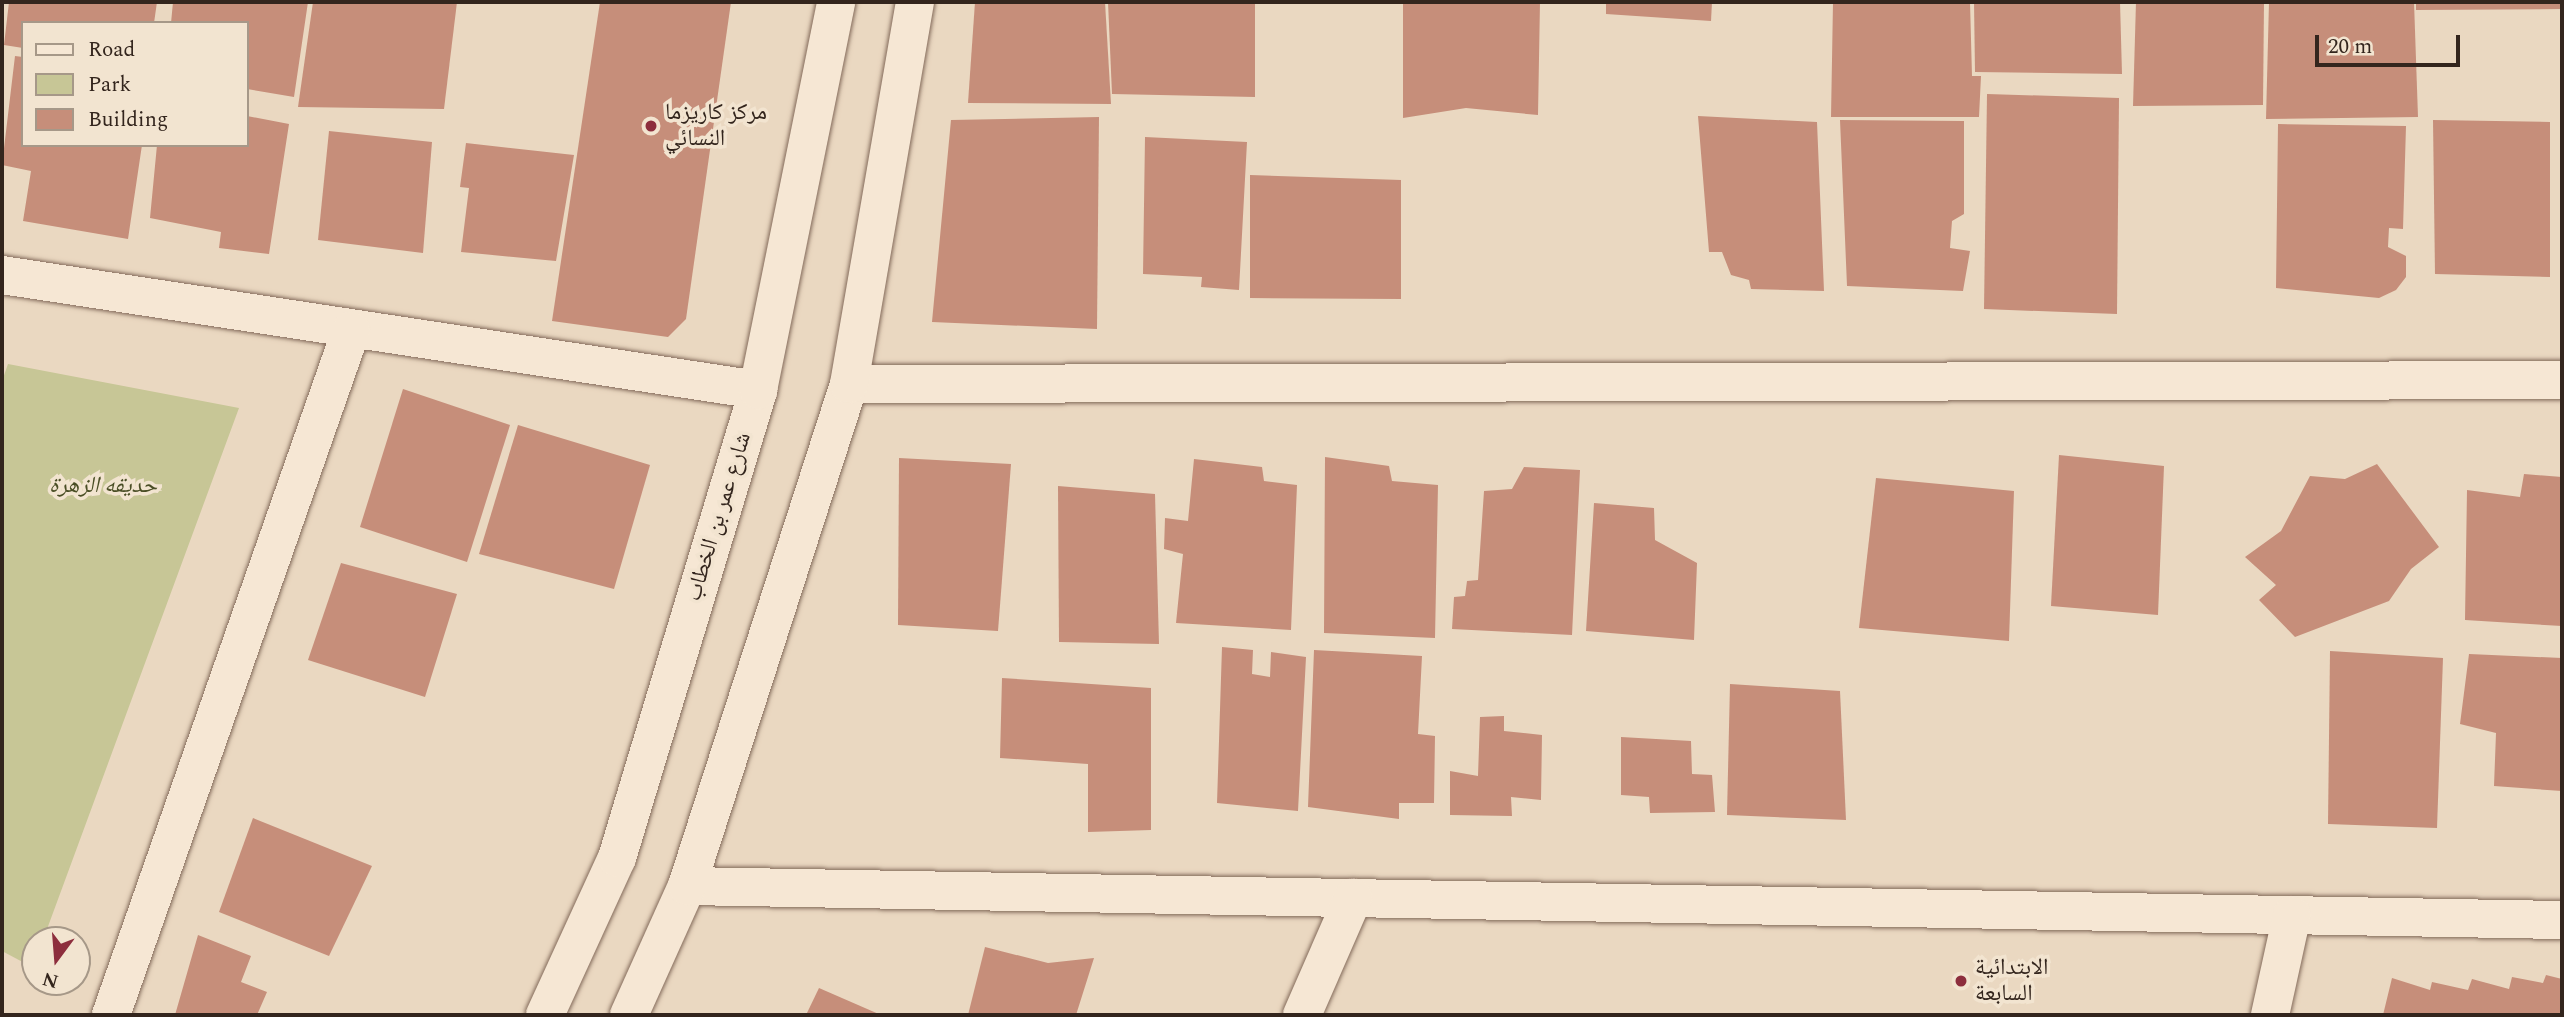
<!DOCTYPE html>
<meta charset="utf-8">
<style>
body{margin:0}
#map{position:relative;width:2564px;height:1017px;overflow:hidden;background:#ead8c1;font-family:Spectral,"Noto Naskh Arabic",serif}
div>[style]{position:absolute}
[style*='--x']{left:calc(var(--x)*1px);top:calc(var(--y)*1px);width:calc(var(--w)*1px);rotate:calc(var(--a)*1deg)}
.green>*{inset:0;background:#c7c696}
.building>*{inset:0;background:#c68e7a}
.roads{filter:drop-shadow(0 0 2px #836a5a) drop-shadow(0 0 2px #836a5a)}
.street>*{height:38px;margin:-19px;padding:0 19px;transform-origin:19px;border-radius:19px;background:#f6e7d4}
.secondary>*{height:38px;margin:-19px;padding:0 19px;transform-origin:19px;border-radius:19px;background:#f6e7d4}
.dots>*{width:19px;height:19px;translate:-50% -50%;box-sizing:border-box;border:4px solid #f2e4d0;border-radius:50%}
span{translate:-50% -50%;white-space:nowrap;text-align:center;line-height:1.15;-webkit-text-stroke:7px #f2e4d0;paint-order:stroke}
.poi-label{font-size:23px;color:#33251d}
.left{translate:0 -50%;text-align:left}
.park-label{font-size:23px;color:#4a4e25;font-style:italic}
.street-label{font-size:23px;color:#33251d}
.frame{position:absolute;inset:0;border:4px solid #33251d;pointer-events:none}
.legend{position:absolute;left:21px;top:21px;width:228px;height:126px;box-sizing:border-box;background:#f2e4d0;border:2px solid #a69888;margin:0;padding:9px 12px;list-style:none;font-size:21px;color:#33251d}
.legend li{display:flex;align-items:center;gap:14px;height:35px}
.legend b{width:35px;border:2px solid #a69888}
.north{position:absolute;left:21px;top:926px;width:70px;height:70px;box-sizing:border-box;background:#f2e4d0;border:2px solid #a69888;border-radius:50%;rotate:196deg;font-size:19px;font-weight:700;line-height:28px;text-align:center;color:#33251d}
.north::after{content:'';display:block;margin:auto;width:24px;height:32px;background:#8d2e3d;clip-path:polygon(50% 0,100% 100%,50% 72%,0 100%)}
.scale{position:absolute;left:2315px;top:35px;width:145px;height:32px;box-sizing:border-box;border:4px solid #33251d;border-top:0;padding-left:9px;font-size:21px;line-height:24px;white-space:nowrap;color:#33251d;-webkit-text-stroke:5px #f2e4d0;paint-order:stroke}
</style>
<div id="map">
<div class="green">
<i style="clip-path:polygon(8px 364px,239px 408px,43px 940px,35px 940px,32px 967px,2px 951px,2px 381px)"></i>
</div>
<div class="building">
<i style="clip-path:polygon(9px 2px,157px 2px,154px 23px,23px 23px,23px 48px,4px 45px)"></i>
<i style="clip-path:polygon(173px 2px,308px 2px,294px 97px,247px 89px,247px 23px,171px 23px)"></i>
<i style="clip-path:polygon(313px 2px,457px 2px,444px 109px,298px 107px)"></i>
<i style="clip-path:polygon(600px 2px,731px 2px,686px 319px,668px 337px,552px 321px)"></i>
<i style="clip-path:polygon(975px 2px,1105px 2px,1111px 104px,968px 103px)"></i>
<i style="clip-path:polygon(1108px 2px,1255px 2px,1255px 97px,1112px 94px)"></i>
<i style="clip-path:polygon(1403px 2px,1540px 2px,1538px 115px,1466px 108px,1403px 118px)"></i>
<i style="clip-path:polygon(1606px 2px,1712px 2px,1711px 21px,1606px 14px)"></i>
<i style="clip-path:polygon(1833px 2px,1970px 2px,1972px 76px,1981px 76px,1979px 117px,1831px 117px)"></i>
<i style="clip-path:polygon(1974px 2px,2120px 2px,2122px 74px,1975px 72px)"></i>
<i style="clip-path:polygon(2136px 2px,2264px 2px,2263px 105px,2133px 106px)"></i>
<i style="clip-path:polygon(2269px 2px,2414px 2px,2418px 117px,2266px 119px)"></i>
<i style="clip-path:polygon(2416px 2px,2562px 2px,2562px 9px,2416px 10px)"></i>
<i style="clip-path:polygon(15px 56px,23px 57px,23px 145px,142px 145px,128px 239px,23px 221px,31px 171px,2px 165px)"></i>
<i style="clip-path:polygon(1987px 94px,2119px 98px,2117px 314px,1984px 309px)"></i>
<i style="clip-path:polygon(247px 116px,289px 124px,269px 254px,219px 248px,221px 232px,150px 218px,157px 145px,247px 145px)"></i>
<i style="clip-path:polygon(1698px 116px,1817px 122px,1824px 291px,1751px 289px,1749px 280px,1731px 275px,1722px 252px,1709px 252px)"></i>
<i style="clip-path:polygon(1099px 117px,1097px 329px,932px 322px,951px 120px)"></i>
<i style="clip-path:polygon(1840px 120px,1964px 121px,1964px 214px,1952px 221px,1950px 248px,1970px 251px,1963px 291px,1847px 286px)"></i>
<i style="clip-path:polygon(2433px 120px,2550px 122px,2550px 277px,2435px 274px)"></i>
<i style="clip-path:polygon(2278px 124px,2406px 126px,2403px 229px,2389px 228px,2388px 247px,2406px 256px,2406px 277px,2396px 290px,2379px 298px,2276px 288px)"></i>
<i style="clip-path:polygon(329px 131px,432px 142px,423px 253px,318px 240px)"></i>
<i style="clip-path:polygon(1145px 137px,1247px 142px,1239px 290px,1201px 287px,1202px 277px,1143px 274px)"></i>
<i style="clip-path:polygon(466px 143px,574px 155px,556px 261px,461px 252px,469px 188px,460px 187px)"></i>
<i style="clip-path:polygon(1250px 175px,1401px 180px,1401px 299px,1250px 298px)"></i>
<i style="clip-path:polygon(403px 389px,510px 425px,467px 562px,360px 527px)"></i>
<i style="clip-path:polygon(518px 425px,650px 465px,614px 589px,479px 554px)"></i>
<i style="clip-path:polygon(2059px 455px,2164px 466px,2158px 615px,2051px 606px)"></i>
<i style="clip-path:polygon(1325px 457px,1389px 466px,1392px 481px,1438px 485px,1435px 638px,1324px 633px)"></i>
<i style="clip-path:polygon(899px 458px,1011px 464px,998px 631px,898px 625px)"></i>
<i style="clip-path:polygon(1194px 459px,1262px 467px,1264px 481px,1297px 485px,1291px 630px,1176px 623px,1183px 554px,1164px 549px,1165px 518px,1188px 521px)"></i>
<i style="clip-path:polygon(2377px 464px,2439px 547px,2411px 569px,2389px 601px,2295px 637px,2259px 600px,2276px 585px,2245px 557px,2281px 531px,2310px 476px,2345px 479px)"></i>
<i style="clip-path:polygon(1524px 467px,1580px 470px,1572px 635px,1452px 629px,1454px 597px,1465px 596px,1467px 581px,1478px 580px,1484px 491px,1512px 489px)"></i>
<i style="clip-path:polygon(2524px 474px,2562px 477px,2562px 626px,2465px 620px,2467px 490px,2520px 497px)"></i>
<i style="clip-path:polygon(1876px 478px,2014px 491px,2009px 641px,1859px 628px)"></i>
<i style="clip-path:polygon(1058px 486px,1155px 494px,1159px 644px,1059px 642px)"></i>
<i style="clip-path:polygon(1594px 503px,1654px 508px,1655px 540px,1697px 563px,1694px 640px,1586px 631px)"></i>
<i style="clip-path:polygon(341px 563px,457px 594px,425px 697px,308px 660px)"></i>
<i style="clip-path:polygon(1222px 647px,1253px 650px,1252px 674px,1270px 677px,1271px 652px,1306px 657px,1298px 811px,1217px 803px)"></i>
<i style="clip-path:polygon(1314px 650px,1422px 656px,1418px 734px,1435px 736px,1434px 803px,1399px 803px,1399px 819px,1308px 807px)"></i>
<i style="clip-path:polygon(2330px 651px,2443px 658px,2437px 828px,2328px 824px)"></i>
<i style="clip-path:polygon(2469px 654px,2562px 658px,2562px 791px,2494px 786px,2496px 733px,2460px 724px)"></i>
<i style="clip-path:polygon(1002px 678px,1151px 688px,1151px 830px,1088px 832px,1088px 764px,1000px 758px)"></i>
<i style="clip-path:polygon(1730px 684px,1840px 691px,1846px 820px,1727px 815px)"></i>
<i style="clip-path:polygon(1504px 716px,1504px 731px,1542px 735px,1541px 800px,1511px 797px,1512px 816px,1450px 815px,1450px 771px,1478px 776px,1480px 717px)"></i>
<i style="clip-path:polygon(1621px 737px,1691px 741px,1692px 774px,1712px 775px,1715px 812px,1650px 813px,1649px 797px,1621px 795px)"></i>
<i style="clip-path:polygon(253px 818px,372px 866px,329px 956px,219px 912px)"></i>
<i style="clip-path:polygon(198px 935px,251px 956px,241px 982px,267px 992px,257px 1015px,175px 1015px)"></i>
<i style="clip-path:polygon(985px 947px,1048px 963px,1094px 958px,1076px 1015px,968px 1015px)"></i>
<i style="clip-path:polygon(2546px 975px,2562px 979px,2562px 1015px,2383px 1015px,2392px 978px,2430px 990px,2432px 982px,2468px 990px,2472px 979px,2509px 989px,2512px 977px,2543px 983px)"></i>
<i style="clip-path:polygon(819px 988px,881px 1015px,806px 1015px)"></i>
</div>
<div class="roads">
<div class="street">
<i style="--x:2;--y:275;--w:765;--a:8.65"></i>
<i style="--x:849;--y:384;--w:1713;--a:-0.13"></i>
<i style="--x:687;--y:886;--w:1875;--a:1.04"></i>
<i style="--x:111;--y:1015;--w:725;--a:-70.67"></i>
<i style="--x:1302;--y:1015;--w:128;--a:-66.4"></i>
<i style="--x:2270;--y:1015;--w:102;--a:-77.6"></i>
</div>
<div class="secondary">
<i style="--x:545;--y:1015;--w:173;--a:-65.4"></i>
<i style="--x:617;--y:858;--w:489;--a:-73.2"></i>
<i style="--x:758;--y:390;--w:396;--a:-78.6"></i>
<i style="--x:629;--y:1015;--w:141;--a:-65.8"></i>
<i style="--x:687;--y:886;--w:527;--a:-72.11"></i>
<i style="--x:849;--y:384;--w:388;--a:-80.2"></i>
</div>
</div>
<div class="dots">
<i style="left:651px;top:126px;background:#8d2e3d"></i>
<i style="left:1961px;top:981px;background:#8d2e3d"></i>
</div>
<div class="poi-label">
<span class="left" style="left:665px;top:126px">مركز كاريزما<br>النسائي</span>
<span class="left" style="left:1975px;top:981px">الابتدائية<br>السابعة</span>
</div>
<div class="park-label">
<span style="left:103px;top:486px">حديقه الزهرة</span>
</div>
<div class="street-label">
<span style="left:719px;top:517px;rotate:-73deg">شارع عمر بن الخطاب</span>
</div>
<div class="frame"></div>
<ul class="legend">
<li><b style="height:9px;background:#f6e7d4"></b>Road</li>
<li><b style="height:19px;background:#c7c696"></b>Park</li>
<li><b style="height:19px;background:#c68e7a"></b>Building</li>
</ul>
<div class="north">N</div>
<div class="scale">20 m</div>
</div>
